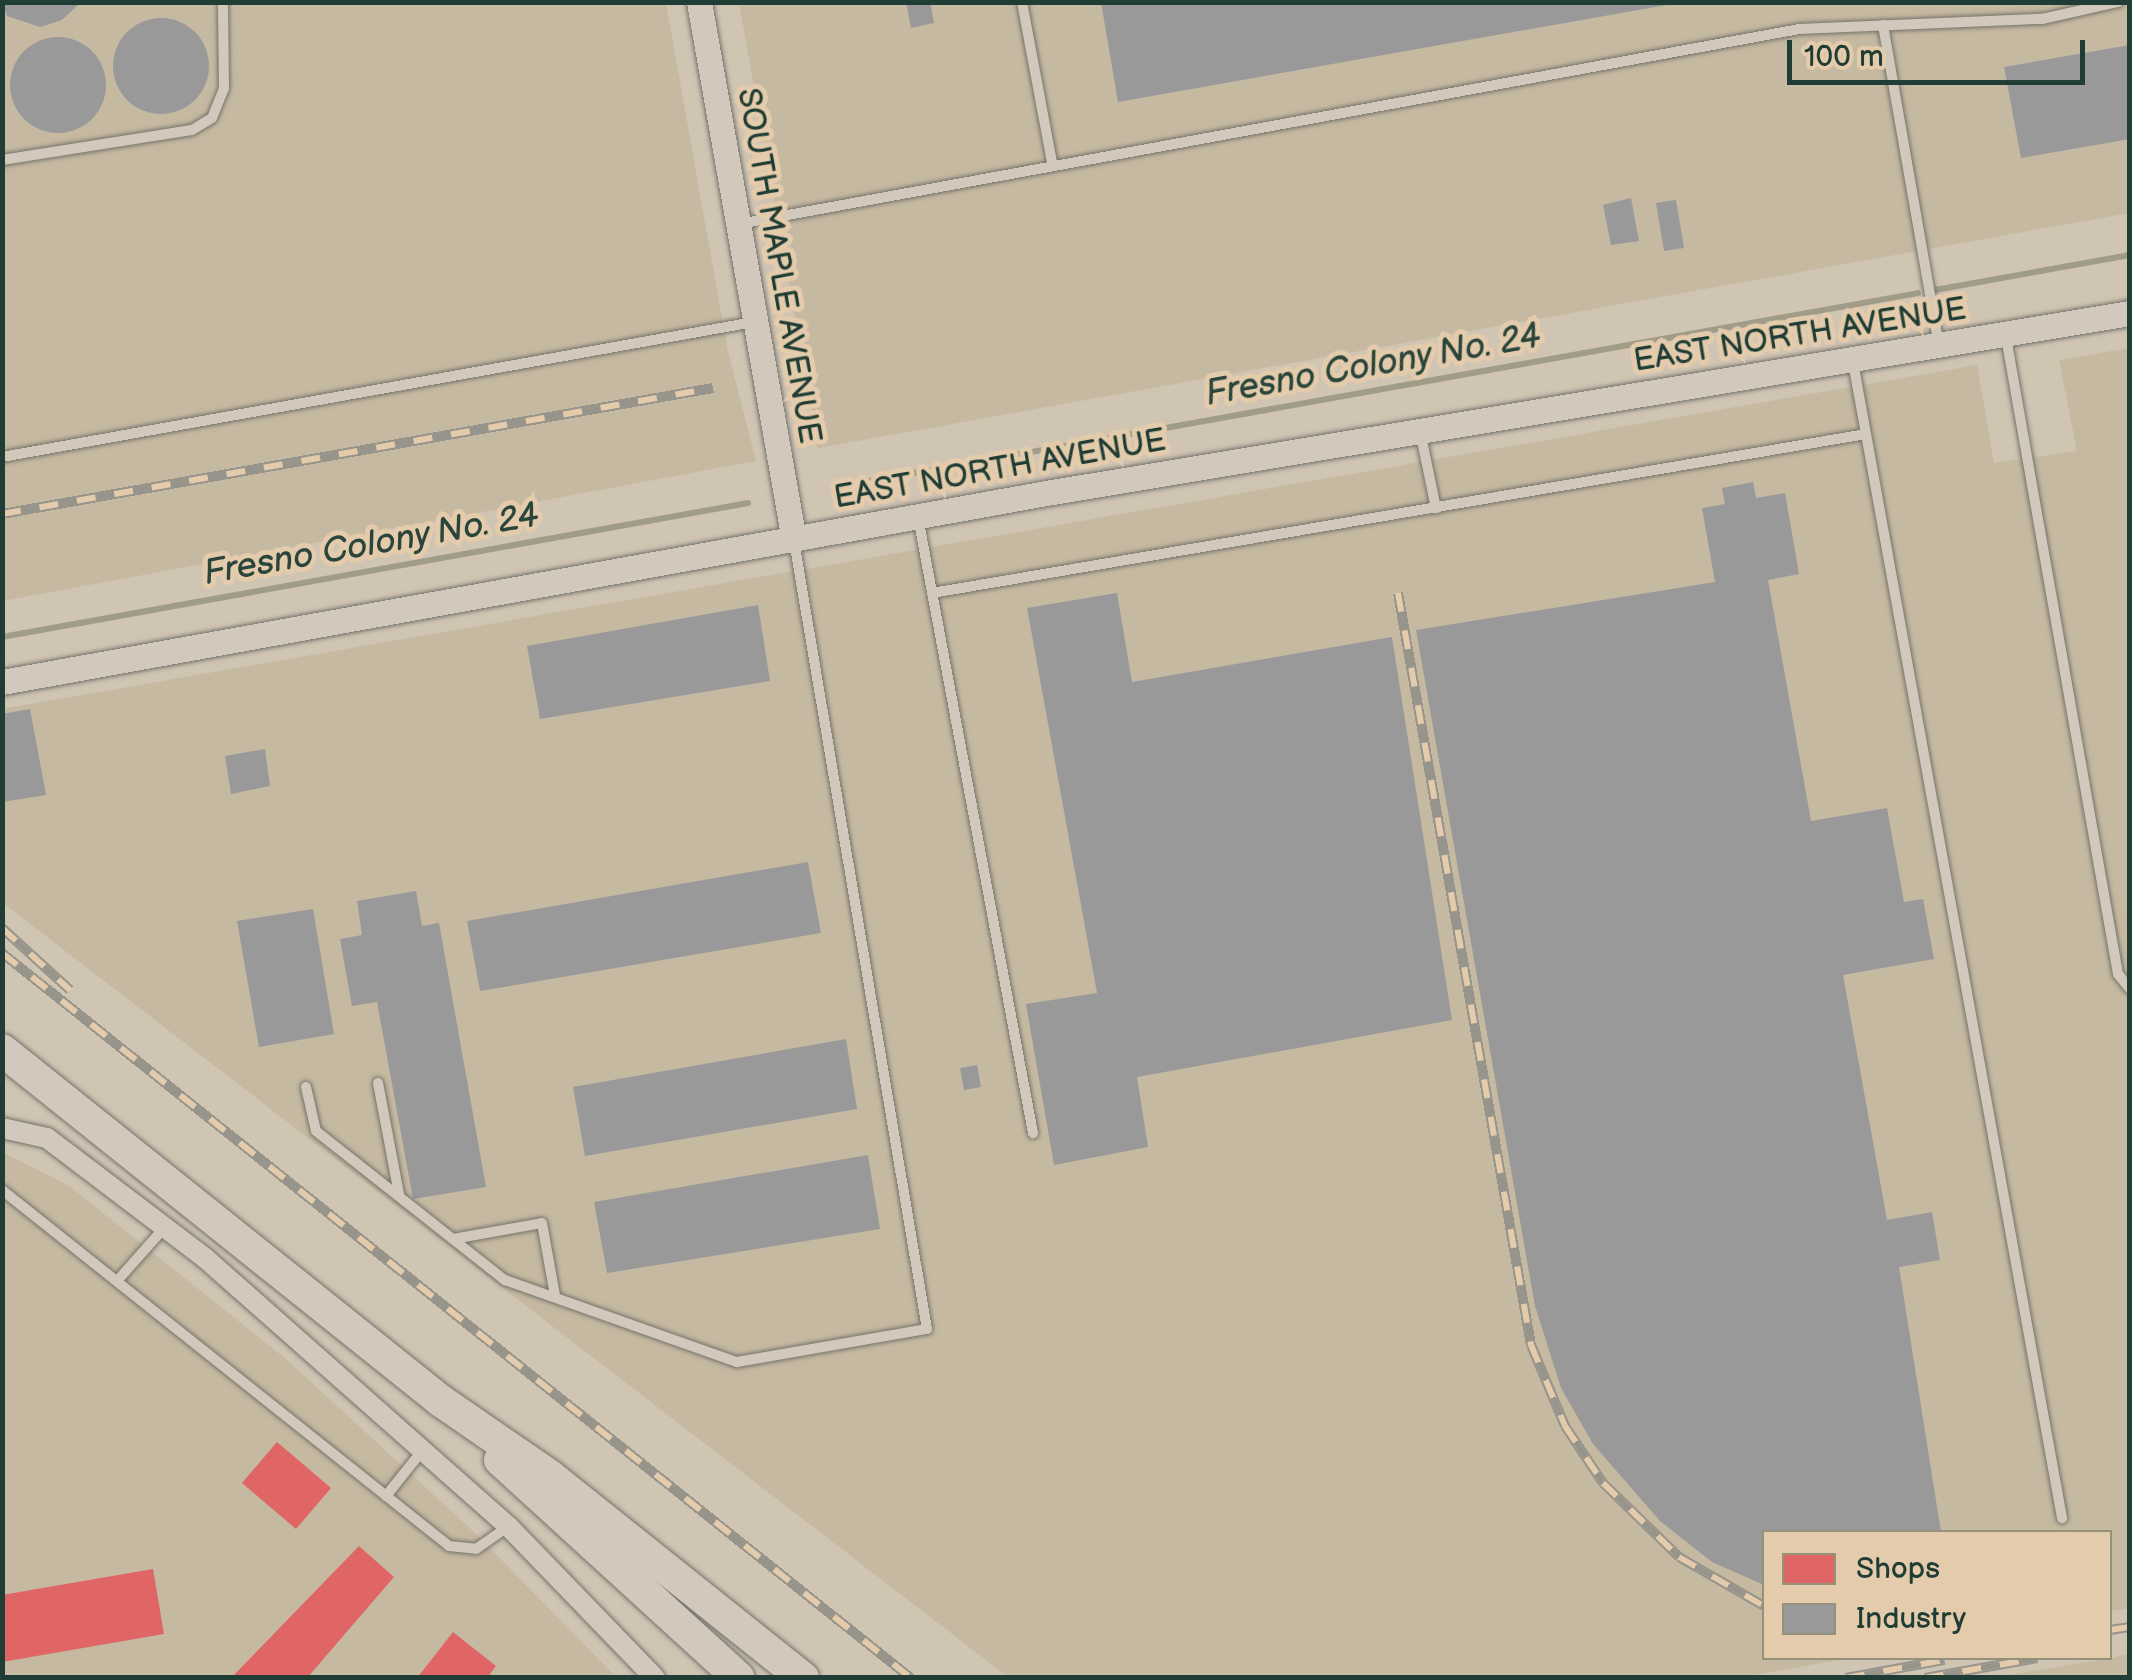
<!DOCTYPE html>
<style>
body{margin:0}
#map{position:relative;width:2132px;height:1680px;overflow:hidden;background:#d0c4b3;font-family:"Balsamiq Sans",sans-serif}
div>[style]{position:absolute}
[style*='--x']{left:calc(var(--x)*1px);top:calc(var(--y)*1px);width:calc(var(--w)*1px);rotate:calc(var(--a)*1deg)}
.built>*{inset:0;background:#c6b9a1}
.shops>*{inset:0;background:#e06666}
.industry>*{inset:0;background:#999}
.round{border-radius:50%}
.stream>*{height:6px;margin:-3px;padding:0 3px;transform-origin:3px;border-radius:3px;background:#a09c88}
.roads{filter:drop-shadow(0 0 2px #74746b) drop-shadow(0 0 2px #74746b)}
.service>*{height:10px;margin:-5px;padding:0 5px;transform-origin:5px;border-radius:5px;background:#d2c8bc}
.minor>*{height:20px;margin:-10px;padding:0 10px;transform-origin:10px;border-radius:10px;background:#d2c8bc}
.tertiary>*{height:25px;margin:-12.5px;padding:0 12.5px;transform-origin:12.5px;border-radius:12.5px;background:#d2c8bc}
.primary>*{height:32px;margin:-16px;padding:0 16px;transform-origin:16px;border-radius:16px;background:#d2c8bc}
.rail>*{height:10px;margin-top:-5px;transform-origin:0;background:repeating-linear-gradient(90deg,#e4cbac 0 19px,#97948b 0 38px);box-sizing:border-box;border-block:2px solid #97948b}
span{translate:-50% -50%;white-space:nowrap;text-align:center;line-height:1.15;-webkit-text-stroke:10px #e4cbac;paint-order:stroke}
.street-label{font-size:32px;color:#1f3d34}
.water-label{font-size:35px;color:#2a453b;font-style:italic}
.frame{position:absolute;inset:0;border:5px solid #1f3d34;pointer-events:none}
.legend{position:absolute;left:1762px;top:1530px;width:350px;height:130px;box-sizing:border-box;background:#e4cbac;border:2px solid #95927c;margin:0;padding:12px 18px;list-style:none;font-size:30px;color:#1f3d34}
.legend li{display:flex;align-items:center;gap:20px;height:50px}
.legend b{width:50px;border:2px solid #95927c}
.scale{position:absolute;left:1787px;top:40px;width:298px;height:45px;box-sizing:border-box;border:5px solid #1f3d34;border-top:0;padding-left:12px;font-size:30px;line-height:35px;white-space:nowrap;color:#1f3d34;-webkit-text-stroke:8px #e4cbac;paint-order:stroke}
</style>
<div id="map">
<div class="built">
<i style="clip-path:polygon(3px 3px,666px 3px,728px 352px,756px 461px,3px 601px)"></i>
<i style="clip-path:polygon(739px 3px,2129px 3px,2129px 213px,818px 448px)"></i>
<i style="clip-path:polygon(2129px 348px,2129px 1608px,2110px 1611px,2110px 1532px,1764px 1532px,1764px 1658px,1849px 1658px,1737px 1678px,1008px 1677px,3px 903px,2px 709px,1977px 365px,1994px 463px,2077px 451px,2059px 360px)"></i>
<i style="clip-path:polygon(2px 1152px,68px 1185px,286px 1359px,475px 1533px,616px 1677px,3px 1677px)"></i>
<i style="clip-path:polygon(2129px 1654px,2129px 1677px,1997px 1677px,2110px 1658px)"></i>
</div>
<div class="shops">
<i style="clip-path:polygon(277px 1442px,331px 1488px,296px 1529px,242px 1483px)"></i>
<i style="clip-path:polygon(359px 1546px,394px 1577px,307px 1678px,231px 1678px)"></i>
<i style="clip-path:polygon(153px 1569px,164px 1634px,2px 1662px,2px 1595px)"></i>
<i style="clip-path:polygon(453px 1632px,496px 1666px,487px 1678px,417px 1678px)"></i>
</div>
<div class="industry">
<i style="clip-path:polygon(2px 2px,81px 2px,62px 20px,40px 27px,7px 16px)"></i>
<i style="clip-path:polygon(906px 2px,930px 2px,934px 23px,911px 28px)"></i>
<i style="clip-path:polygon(1101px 2px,1672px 2px,1672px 4px,1118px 102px)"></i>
<i class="round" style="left:113px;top:18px;width:96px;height:96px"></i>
<i class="round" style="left:10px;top:37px;width:96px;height:96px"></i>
<i style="clip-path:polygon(2130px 45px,2130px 139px,2021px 158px,2004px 67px)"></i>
<i style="clip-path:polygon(1631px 198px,1639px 241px,1611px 245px,1603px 205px)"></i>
<i style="clip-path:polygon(1676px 200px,1684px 248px,1664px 251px,1656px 203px)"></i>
<i style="clip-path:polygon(1753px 482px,1756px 498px,1785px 493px,1799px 574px,1768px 580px,1811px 821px,1887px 808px,1904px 902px,1923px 899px,1934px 959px,1843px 975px,1887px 1220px,1932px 1212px,1940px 1260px,1899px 1267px,1941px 1532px,1764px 1532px,1764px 1585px,1712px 1562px,1660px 1521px,1593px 1444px,1561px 1388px,1535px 1306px,1416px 630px,1715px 582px,1702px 508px,1725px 504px,1722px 488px)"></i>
<i style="clip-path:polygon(1117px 593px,1132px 682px,1392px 637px,1452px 1020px,1137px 1077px,1148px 1147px,1054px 1165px,1026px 1004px,1097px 993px,1027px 608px)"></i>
<i style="clip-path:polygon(758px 605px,770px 681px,540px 719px,527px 646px)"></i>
<i style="clip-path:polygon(30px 709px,46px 795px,2px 802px,2px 714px)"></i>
<i style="clip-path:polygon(265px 749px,270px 786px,231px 794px,225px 756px)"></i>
<i style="clip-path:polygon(808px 862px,821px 933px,480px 991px,467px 921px)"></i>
<i style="clip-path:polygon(416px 891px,422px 926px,439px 923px,486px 1187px,413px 1199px,377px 1002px,352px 1006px,340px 939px,362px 935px,357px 901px)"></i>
<i style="clip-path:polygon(313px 909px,334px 1034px,259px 1047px,237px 921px)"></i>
<i style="clip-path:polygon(846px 1039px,857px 1109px,585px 1156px,573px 1087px)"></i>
<i style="clip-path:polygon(977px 1065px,981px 1087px,964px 1090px,960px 1068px)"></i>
<i style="clip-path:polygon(868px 1155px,880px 1229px,607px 1273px,594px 1202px)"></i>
</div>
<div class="stream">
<i style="--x:1935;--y:290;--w:198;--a:-10.2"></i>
<i style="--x:836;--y:487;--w:1099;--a:-10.16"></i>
<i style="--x:2;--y:637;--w:758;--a:-10.18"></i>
</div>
<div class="roads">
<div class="service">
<i style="--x:1022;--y:2;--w:164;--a:79.4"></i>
<i style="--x:1883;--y:25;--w:325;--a:80.1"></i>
<i style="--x:2;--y:160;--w:192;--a:-9"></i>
<i style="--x:192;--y:130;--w:23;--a:-31"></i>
<i style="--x:212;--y:118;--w:32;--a:-68"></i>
<i style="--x:224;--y:88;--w:86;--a:-90.7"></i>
<i style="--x:739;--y:224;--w:1078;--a:-10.42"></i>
<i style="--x:1799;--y:29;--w:243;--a:-2.4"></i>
<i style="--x:2042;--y:19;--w:78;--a:-12.6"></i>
<i style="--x:2006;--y:337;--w:647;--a:80.03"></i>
<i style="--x:2118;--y:974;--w:19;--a:51"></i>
<i style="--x:1853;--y:362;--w:1175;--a:79.75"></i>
<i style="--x:1420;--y:431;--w:79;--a:78.3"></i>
<i style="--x:2;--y:457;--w:764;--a:-10.18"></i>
<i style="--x:918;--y:517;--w:627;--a:79.43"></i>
<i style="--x:932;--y:593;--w:947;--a:-9.66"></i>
<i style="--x:378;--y:1083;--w:113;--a:79.3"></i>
<i style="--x:306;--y:1087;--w:45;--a:77.2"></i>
<i style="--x:316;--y:1131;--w:241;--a:38.3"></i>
<i style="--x:505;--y:1280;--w:246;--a:19.5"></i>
<i style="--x:737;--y:1362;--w:193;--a:-9.9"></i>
<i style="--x:927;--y:1329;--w:799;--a:-99.58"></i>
<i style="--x:2;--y:1190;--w:571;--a:38.53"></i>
<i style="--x:449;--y:1546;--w:27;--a:6"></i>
<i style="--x:476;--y:1549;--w:39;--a:-35"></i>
<i style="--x:453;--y:1239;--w:90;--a:-10.2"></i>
<i style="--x:542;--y:1223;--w:73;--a:79.8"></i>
<i style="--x:117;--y:1281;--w:71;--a:-48.4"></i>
<i style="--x:386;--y:1496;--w:58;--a:-51.3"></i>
</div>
<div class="minor">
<i style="--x:2;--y:1128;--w:46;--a:12.5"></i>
<i style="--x:47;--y:1138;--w:198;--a:37.2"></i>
<i style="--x:205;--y:1258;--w:406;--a:41.5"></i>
<i style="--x:509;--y:1527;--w:210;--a:46"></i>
</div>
<div class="tertiary">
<i style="--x:699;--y:2;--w:546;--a:79.99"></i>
<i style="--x:2;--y:682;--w:1061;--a:-10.26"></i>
<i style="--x:1046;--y:493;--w:1099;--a:-9.43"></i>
</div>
<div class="primary">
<i style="--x:2;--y:1050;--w:562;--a:38.64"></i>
<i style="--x:441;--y:1401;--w:132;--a:34.5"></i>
<i style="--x:550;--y:1476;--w:324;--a:38.6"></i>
<i style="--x:500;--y:1460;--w:323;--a:42.4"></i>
</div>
</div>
<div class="rail">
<i style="--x:2;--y:514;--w:722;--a:-10.05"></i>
<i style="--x:1398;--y:593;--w:764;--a:79.97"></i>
<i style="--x:1531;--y:1345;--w:88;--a:67.2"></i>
<i style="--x:1565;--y:1426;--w:69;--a:56.3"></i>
<i style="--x:1603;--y:1483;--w:106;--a:44.2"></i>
<i style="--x:1679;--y:1557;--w:98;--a:30"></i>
<i style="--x:2;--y:928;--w:92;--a:42.4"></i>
<i style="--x:2;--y:953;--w:1163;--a:38.58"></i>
<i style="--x:2110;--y:1630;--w:20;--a:-9"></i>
<i style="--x:1846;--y:1678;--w:100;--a:-10.4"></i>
<i style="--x:1925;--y:1678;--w:114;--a:-10.1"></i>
</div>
<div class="street-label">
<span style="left:778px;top:266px;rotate:80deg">SOUTH MAPLE AVENUE</span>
<span style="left:1800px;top:336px;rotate:-9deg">EAST NORTH AVENUE</span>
<span style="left:1000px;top:470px;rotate:-10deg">EAST NORTH AVENUE</span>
</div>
<div class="water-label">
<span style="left:1373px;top:366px;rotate:-10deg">Fresno Colony No. 24</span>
<span style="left:371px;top:545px;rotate:-10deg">Fresno Colony No. 24</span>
</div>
<div class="frame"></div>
<ul class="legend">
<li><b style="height:28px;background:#e06666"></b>Shops</li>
<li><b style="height:28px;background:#999"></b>Industry</li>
</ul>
<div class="scale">100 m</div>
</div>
